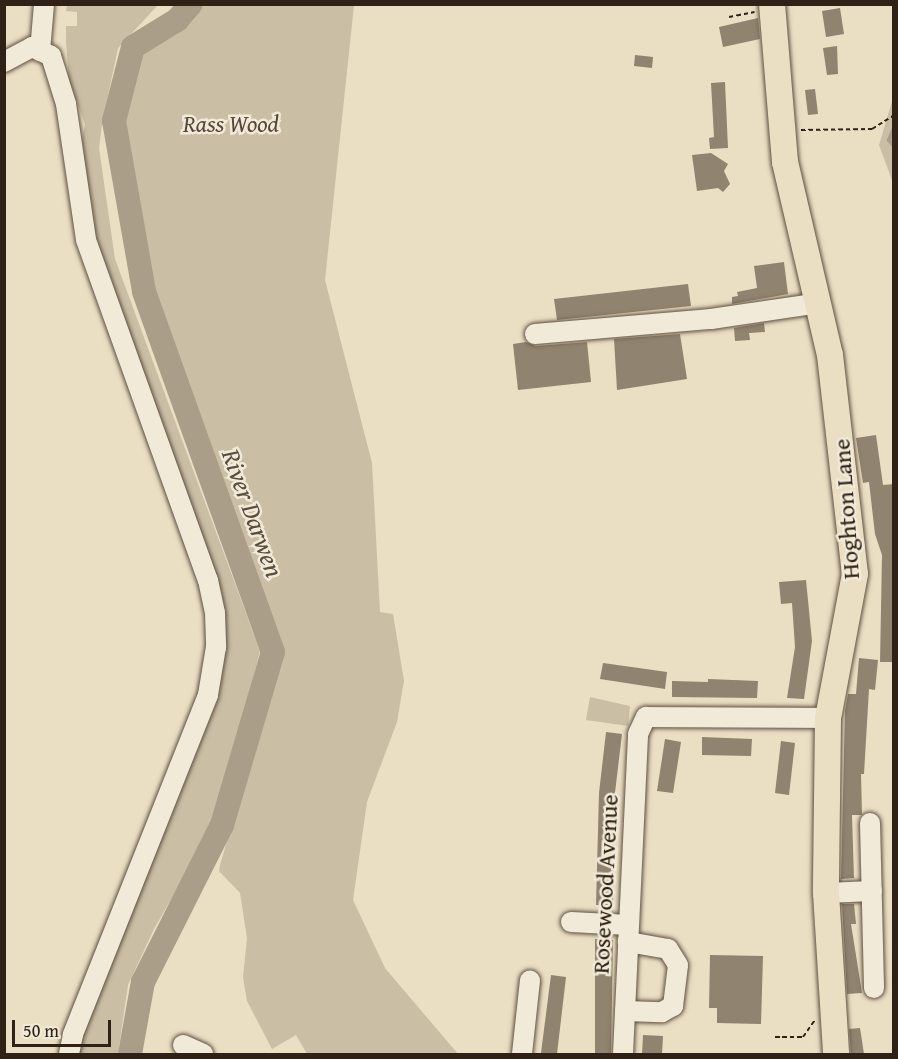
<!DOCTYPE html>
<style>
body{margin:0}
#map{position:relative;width:898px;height:1059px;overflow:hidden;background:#eadec3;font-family:"Gentium Book Plus",serif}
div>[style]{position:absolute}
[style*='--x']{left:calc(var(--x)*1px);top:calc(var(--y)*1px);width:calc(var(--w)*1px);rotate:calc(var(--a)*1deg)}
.green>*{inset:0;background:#cabea5}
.stream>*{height:4px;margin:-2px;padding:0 2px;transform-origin:2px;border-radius:2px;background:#aa9e88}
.river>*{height:24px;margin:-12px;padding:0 12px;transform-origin:12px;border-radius:12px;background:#aa9e88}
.building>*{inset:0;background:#90836f}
.path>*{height:2px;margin-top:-1px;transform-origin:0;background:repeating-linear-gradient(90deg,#2f2115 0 4.5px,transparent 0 7.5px)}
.roads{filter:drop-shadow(0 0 2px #5e5040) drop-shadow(0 0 2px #5e5040)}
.minor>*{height:20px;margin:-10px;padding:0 10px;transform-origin:10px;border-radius:10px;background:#f1ead8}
.major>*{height:26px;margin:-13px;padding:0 13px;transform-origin:13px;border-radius:13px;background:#eadec3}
span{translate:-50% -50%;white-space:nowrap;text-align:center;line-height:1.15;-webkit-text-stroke:5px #f1ead8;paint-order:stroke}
.park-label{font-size:24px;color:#564839;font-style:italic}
.street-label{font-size:24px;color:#2f2115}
.water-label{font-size:26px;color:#5a4d3d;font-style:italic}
.frame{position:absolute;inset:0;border:6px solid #2f2115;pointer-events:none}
.scale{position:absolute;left:12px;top:1020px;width:99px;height:27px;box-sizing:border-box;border:3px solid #2f2115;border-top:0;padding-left:8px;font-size:18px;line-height:21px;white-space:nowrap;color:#2f2115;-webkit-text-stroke:4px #f1ead8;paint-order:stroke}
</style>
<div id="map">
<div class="green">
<i style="clip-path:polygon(195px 4px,354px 5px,325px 280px,372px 463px,380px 612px,393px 614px,404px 681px,397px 722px,367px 802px,353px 900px,385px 968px,458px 1054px,307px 1054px,296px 1035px,272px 1049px,247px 1001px,243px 977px,247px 938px,240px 893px,219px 871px,220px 865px,283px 650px,152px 288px,121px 122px,137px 50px,177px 26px)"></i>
<i style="clip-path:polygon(67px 5px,158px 5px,118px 48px,102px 124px,99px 148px,115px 259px,260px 651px,215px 823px,154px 929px,128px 985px,118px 1054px,76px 1054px,225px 634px,111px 290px,91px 217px,82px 138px,85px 124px,69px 80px,66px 42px,66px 26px,77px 26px,77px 12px,66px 11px)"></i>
<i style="clip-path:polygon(893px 98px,893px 183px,879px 145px)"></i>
<i style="clip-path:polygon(590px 697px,630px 706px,628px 726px,586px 720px)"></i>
</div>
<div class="stream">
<i style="--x:894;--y:128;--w:13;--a:113"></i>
<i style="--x:889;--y:140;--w:8;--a:50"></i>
</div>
<div class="river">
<i style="--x:130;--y:1054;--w:73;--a:-79.8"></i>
<i style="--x:143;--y:982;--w:176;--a:-63.3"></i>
<i style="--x:222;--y:825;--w:180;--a:-73.6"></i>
<i style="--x:273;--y:652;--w:383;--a:-109.7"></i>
<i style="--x:144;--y:291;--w:173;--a:-100"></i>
<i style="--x:114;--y:121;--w:76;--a:-75.6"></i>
<i style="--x:133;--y:47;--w:52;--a:-31.5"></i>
<i style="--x:177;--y:20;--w:21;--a:-49"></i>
</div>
<div class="building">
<i style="clip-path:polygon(840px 8px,844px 34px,826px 37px,822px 11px)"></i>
<i style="clip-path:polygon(758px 18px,760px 39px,723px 47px,719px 27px)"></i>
<i style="clip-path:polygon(837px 46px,838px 74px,827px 75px,823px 48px)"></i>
<i style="clip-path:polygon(635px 55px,653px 57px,652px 68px,634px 66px)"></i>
<i style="clip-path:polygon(725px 82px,728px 148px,710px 149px,709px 138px,714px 137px,711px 83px)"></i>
<i style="clip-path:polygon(815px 89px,818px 114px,808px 115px,805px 90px)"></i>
<i style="clip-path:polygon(711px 153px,728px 164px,724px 171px,730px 184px,723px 192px,718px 188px,697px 191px,692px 155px)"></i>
<i style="clip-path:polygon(784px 262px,788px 294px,732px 304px,732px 297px,738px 296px,737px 292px,757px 288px,754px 266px)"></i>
<i style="clip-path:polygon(688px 284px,691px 306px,557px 320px,554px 299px)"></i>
<i style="clip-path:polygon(764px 323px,765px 332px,749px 333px,750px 340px,735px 341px,734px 328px)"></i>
<i style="clip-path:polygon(680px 334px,687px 379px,617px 390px,614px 339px)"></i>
<i style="clip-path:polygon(526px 342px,536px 346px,587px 342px,591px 382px,518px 390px,513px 344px)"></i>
<i style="clip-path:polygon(876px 435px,883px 485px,894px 484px,894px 662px,880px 662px,882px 555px,875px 534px,869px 482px,863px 483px,856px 438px)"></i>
<i style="clip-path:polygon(806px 580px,812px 641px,804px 699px,787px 698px,795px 647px,792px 603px,781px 604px,779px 582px)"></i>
<i style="clip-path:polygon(859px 658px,878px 660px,875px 690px,869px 689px,864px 774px,861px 774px,862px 815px,852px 815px,854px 878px,841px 879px,845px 711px,848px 694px,856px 694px)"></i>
<i style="clip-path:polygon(603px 663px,667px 672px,665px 689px,600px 679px)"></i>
<i style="clip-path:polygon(708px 679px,758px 681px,757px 698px,672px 697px,672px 681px,708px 682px)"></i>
<i style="clip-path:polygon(606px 732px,622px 734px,614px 801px,613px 905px,596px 905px,599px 793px)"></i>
<i style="clip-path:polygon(702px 737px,752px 739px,751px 756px,702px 755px)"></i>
<i style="clip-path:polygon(665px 739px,681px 742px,673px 793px,657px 791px)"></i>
<i style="clip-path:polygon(781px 741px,795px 743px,789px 795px,775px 793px)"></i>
<i style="clip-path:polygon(842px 904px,854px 904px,856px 924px,851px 924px,862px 993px,847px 994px)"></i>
<i style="clip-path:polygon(595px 939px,613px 940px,611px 1054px,595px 1054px)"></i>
<i style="clip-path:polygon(710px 955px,763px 956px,761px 1024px,717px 1023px,717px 1008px,709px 1008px)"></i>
<i style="clip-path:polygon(551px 975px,566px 977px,557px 1054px,541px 1053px)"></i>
<i style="clip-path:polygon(860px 1028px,864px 1054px,851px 1054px,849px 1029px)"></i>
<i style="clip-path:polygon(643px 1035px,663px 1036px,662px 1054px,642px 1054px)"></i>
</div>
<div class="path">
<i style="--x:729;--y:17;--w:26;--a:-11"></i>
<i style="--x:801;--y:130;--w:71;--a:-0.8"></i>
<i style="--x:872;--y:129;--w:26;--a:-32"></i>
<i style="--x:775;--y:1037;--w:28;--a:0"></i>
<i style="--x:803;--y:1037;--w:21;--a:-55"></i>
</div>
<div class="roads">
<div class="minor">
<i style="--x:40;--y:51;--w:47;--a:-85.1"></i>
<i style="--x:4;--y:62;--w:32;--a:-28"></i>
<i style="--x:32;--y:47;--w:21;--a:25"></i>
<i style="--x:51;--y:56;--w:50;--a:72.6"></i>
<i style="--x:66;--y:104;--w:137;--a:81.6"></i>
<i style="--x:86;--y:240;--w:361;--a:70.3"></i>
<i style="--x:208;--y:580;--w:34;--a:78"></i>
<i style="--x:215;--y:613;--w:34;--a:88"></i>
<i style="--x:216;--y:647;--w:49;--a:99.5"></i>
<i style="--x:208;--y:695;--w:366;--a:111.7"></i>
<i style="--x:73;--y:1035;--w:19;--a:102"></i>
<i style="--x:535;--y:334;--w:177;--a:-4.9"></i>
<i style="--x:711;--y:319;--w:109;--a:-8.4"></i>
<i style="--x:870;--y:823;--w:165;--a:88.6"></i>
<i style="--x:826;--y:893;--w:46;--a:-2.5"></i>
<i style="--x:571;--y:922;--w:58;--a:3"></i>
<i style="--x:625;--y:1011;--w:37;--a:2"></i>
<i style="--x:662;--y:1012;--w:13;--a:-29"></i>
<i style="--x:673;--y:1006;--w:41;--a:-83"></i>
<i style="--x:678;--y:965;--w:19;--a:-122"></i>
<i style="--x:668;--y:949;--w:41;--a:-170.1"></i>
<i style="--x:183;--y:1045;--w:22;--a:24"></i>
<i style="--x:522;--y:1054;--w:74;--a:-83.8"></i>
<i style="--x:623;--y:1054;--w:320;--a:-87.3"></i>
<i style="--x:638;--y:734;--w:19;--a:-65"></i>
<i style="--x:646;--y:717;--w:182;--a:0.3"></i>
</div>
<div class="major">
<i style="--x:772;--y:4;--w:159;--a:85.3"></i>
<i style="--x:785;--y:162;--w:198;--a:76.9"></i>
<i style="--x:830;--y:355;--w:220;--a:83.5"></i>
<i style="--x:855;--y:574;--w:147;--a:100.6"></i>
<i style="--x:828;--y:718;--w:175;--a:90.7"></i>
<i style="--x:826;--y:893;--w:161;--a:86.4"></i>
</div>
</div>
<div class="park-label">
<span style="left:231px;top:124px">Rass Wood</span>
</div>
<div class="street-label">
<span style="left:846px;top:509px;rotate:-94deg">Hoghton Lane</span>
<span style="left:605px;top:884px;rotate:-87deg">Rosewood Avenue</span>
</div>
<div class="water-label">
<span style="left:253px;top:513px;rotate:70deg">River Darwen</span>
</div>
<div class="frame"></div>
<div class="scale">50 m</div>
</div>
